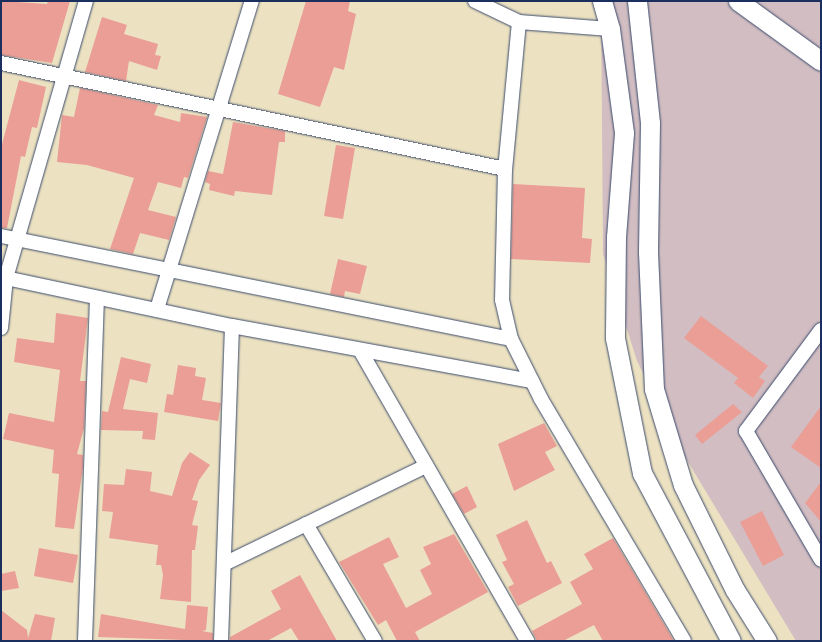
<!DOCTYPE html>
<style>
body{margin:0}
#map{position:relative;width:822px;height:642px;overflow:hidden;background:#ece2c1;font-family:"Gentium Book Plus",serif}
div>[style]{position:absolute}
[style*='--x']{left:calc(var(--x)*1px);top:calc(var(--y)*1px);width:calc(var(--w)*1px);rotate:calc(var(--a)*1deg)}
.industrial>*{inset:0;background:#d2bec2}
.building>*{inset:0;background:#ea9e96}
.roads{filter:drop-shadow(0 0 1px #3a4a6d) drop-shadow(0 0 1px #3a4a6d)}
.minor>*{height:14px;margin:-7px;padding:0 7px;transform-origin:7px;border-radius:7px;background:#fff}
.secondary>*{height:19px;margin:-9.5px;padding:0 9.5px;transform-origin:9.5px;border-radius:9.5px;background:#fff}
span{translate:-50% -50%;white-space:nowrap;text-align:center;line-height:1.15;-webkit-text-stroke:4px #fcf5e5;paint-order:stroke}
.frame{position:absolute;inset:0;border:2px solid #1b2f5e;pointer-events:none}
</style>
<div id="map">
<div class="industrial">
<i style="clip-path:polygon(601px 1px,821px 1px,821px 641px,796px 641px,682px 452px,637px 361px,603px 254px)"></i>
</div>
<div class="building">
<i style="clip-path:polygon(1px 1px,47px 4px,48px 1px,70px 1px,52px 63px,1px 55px)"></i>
<i style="clip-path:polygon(306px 1px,350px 1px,348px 11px,356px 14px,344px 70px,334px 67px,320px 107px,278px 94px)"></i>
<i style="clip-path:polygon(102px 17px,127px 25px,124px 34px,158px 44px,155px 55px,161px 56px,157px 70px,129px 61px,126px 81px,85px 72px)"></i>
<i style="clip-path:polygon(19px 80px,46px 87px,37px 128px,32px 127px,25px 157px,21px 156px,7px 228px,1px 228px,1px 148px)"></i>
<i style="clip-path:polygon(80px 88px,158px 105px,154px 115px,180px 122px,181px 113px,207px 117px,188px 178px,184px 177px,181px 188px,158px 182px,148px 210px,176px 217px,169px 240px,140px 233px,133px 254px,110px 249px,134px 178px,87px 165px,57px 162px,62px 115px,74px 117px)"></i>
<i style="clip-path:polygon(233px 122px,285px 131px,285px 142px,279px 142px,272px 195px,235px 191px,234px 196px,209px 190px,210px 184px,205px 182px,208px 171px,223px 174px)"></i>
<i style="clip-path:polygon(336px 145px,355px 148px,343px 219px,324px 216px)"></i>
<i style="clip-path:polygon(513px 184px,585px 188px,582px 238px,592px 239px,590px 263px,511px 259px)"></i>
<i style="clip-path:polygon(338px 259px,367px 266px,360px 294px,345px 291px,344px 297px,330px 294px)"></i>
<i style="clip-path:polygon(56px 313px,88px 318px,80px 381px,86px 381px,84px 428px,77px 454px,83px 455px,83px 467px,74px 529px,55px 527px,59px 474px,52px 473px,54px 450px,3px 439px,9px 413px,54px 422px,60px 370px,14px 362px,17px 338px,54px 343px)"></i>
<i style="clip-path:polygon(701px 316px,768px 366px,759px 377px,765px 381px,753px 398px,734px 383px,738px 378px,684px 338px)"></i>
<i style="clip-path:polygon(121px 357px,151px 364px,147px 383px,130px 379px,123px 409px,158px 413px,155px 440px,142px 439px,143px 431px,101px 430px,102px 411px,108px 412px)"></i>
<i style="clip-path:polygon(178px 365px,196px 368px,195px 376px,206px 378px,202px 400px,221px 403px,218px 421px,164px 412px,167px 394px,173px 395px)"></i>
<i style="clip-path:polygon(733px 404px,742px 412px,702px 444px,695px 435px)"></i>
<i style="clip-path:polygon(821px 406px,821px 468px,791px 447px)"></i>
<i style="clip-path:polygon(544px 423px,557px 446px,545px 452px,555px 470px,514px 491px,498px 444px)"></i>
<i style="clip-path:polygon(190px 452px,210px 465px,199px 480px,192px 500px,198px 501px,192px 525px,198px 526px,195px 550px,192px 550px,191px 602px,160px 599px,163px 575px,161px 565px,156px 565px,158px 545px,109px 538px,113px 512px,102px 511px,104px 484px,124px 485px,126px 469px,152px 472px,150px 491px,172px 496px,182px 463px)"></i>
<i style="clip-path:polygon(821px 482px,821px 522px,805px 503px)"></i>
<i style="clip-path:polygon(467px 486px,477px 507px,464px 514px,452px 494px)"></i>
<i style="clip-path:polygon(762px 511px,784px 555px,763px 566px,740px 522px)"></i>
<i style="clip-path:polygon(527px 520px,547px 563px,551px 561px,562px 583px,518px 606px,508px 587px,514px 584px,502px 562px,507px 560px,496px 535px)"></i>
<i style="clip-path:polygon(454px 534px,488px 592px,415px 632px,420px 641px,397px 641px,386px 620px,378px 625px,339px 562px,389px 537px,399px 557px,383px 564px,406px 608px,432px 594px,420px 570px,431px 564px,423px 547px)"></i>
<i style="clip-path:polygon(613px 538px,674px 641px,603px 641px,594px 625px,563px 641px,537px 641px,532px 631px,582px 604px,570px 582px,593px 569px,584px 554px)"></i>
<i style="clip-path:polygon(39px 548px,78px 555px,73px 583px,34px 576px)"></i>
<i style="clip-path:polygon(15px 571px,19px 588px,1px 591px,1px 574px)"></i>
<i style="clip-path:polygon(300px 575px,337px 641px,299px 641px,291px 628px,267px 641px,230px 641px,230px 637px,281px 609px,271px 591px)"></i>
<i style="clip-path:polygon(187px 605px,208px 607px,206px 630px,202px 631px,213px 633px,213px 641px,98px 637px,101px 614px,185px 629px)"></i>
<i style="clip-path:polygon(1px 610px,27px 630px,28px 638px,35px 614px,55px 618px,51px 641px,1px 641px)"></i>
</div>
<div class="roads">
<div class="minor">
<i style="--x:475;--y:1;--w:49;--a:25.5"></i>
<i style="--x:519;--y:22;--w:91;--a:4.4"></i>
<i style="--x:519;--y:22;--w:148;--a:95.4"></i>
<i style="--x:505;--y:169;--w:131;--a:91.3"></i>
<i style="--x:502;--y:300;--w:40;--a:77"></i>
<i style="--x:511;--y:339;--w:67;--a:63.4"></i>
<i style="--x:541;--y:399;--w:281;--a:59.4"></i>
<i style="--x:1;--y:63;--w:515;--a:11.88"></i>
<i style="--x:1;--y:236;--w:520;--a:11.42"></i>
<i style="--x:1;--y:277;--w:236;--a:12"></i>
<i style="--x:232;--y:326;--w:305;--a:10.4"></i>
<i style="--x:157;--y:309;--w:322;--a:-72.9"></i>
<i style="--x:1;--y:328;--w:50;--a:-84.3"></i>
<i style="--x:6;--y:278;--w:288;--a:-73.9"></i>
<i style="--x:821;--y:330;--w:126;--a:126.6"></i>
<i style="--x:746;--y:431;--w:149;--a:59.8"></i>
<i style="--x:360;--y:350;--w:336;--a:60.1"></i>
<i style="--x:306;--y:524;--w:136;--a:59.5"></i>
<i style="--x:224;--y:564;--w:225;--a:-25.9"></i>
<i style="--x:85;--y:641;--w:342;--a:-88"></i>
<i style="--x:221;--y:641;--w:315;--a:-88"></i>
</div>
<div class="secondary">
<i style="--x:602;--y:1;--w:29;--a:74"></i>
<i style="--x:610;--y:29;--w:105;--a:82.3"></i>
<i style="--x:624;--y:133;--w:104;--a:94.4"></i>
<i style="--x:616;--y:237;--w:101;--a:90.6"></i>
<i style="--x:615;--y:338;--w:138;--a:78.7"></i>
<i style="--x:642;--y:473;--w:190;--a:62.1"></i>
<i style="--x:637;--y:1;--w:123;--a:83.9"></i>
<i style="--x:650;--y:123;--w:129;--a:90.9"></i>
<i style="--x:648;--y:252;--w:137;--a:87.5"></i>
<i style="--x:654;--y:389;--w:100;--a:73.2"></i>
<i style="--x:683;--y:485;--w:117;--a:63.7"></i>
<i style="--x:735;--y:590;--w:60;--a:57.9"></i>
<i style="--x:738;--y:1;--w:102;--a:35.9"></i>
</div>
</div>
<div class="frame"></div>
</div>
